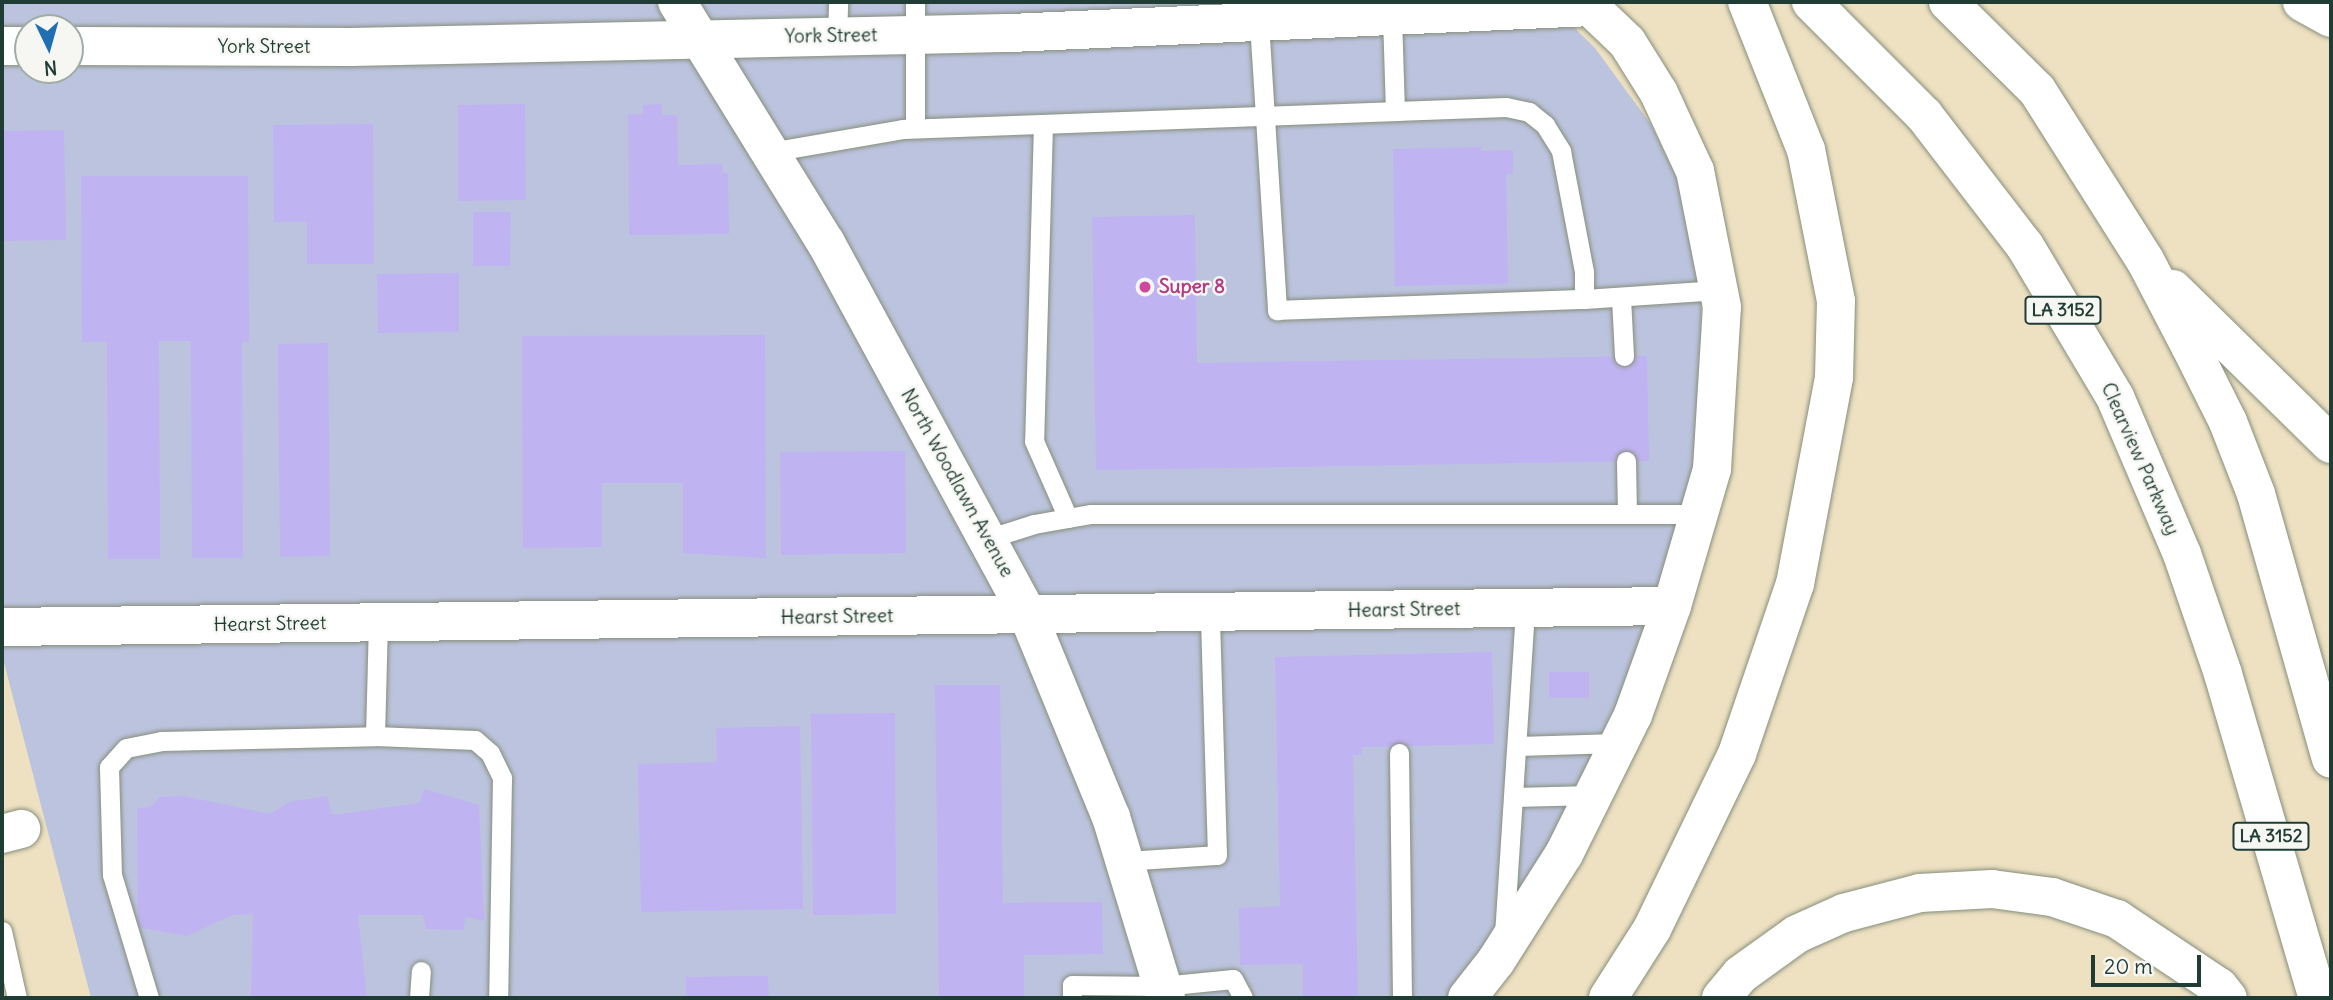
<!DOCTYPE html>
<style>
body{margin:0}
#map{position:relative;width:2333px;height:1000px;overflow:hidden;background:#eee1c2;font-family:Delius,sans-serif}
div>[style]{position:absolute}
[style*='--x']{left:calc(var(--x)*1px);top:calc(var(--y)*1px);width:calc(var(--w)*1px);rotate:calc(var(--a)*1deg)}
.industrial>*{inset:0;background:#bcc3de}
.building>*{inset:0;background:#bfb3f1}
.roads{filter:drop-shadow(0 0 2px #868f7b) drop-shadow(0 0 2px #868f7b)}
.lane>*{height:19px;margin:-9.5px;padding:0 9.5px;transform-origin:9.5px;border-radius:9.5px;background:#fff}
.street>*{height:38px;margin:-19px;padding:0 19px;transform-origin:19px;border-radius:19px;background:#fff}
.secondary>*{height:38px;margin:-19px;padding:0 19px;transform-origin:19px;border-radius:19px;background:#fff}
.highway>*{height:38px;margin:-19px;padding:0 19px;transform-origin:19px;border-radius:19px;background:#fff}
.dots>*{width:19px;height:19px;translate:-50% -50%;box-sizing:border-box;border:4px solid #f6f6f2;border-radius:50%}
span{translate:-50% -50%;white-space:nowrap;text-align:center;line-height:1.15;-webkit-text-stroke:5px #f6f6f2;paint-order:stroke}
.shield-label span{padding:2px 5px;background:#f6f6f2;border:2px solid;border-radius:5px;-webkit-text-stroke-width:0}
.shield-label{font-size:18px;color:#1f3d34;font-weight:700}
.street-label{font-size:19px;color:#1f3d34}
.hotel-label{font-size:19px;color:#b23c85;font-weight:700}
.left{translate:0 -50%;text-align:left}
.frame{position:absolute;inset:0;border:4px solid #1f3d34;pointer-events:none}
.north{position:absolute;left:14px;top:14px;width:70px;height:70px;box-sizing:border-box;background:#f6f6f2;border:2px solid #a0aca6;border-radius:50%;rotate:175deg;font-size:19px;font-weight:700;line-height:28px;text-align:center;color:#1f3d34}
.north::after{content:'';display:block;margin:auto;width:24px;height:32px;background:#1f6fb2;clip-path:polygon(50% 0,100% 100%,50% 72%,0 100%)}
.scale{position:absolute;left:2091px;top:955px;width:110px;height:32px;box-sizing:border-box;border:4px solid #1f3d34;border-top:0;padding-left:9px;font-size:21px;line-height:24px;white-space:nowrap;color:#1f3d34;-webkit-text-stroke:5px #f6f6f2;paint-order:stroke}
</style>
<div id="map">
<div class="industrial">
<i style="clip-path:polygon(evenodd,2px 2px,1548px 2px,1595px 48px,1652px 126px,1684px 193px,1700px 277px,1703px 354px,1694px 462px,1668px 563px,1610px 728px,1550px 851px,1447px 998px,91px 998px,2px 655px,2px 2px,28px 28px,70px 28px,70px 70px,28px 70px,28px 28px)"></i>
</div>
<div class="building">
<i style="clip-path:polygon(525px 104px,526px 200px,458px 201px,458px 105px)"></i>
<i style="clip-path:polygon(662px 104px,662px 115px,677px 115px,678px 165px,722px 164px,723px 173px,728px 173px,729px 234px,629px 235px,628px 114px,643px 114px,643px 105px)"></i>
<i style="clip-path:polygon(373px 124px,374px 264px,307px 264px,307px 222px,274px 222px,273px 125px)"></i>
<i style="clip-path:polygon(64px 130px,66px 240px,2px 241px,2px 131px)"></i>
<i style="clip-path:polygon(1482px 147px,1481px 151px,1513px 150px,1513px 174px,1506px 174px,1508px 284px,1395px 286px,1393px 149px)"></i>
<i style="clip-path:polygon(81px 176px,248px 176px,249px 342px,242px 342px,243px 558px,192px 558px,191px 341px,159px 341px,160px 559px,108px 559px,107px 342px,82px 342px)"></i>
<i style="clip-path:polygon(473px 212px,511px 212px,510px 266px,473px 266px)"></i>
<i style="clip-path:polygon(1195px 215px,1197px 363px,1647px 356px,1649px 461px,1096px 470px,1092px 217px)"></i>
<i style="clip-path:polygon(459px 273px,459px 332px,378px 333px,377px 274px)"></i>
<i style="clip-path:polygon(765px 335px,766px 558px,683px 553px,683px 483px,602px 483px,602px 547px,523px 548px,522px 336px)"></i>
<i style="clip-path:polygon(328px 343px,330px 556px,280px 557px,278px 344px)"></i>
<i style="clip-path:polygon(905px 451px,906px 553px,781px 555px,780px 452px)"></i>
<i style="clip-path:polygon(1492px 652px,1494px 744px,1362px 747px,1362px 755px,1353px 755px,1358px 998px,1303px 998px,1303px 964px,1240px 965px,1239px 908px,1280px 906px,1275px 657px)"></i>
<i style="clip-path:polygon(1549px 672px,1589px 672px,1589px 698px,1549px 698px)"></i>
<i style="clip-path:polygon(935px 685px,1000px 685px,1003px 903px,1102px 902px,1103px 954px,1024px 955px,1024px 998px,939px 998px)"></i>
<i style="clip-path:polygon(895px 713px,896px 914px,813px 915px,811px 714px)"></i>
<i style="clip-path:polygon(800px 726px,803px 909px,641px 912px,638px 764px,717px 762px,716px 728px)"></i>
<i style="clip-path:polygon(424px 789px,479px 805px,484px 921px,466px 917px,463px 930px,426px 929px,423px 915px,358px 915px,367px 998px,251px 998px,253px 914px,232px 915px,187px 936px,138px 927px,137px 809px,152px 806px,159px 797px,183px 796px,270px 814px,289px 802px,327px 796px,332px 815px,419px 803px)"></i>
<i style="clip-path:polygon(768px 976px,769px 998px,686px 998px,686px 977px)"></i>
</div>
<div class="roads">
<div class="lane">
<i style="--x:1392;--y:16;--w:95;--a:88.2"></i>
<i style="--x:1259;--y:22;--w:289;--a:86.4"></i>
<i style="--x:1277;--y:310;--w:307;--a:-2.1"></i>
<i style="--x:837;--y:36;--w:34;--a:-88"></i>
<i style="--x:1043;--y:124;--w:317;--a:91.6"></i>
<i style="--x:1034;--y:441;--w:84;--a:66.2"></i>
<i style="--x:915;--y:128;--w:126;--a:-90"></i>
<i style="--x:770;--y:152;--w:135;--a:-9.8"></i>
<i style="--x:903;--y:129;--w:603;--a:-2.09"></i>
<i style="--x:1506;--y:107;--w:24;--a:12"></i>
<i style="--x:1529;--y:112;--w:21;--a:39"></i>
<i style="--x:1545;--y:125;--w:31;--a:58"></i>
<i style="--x:1561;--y:151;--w:123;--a:79.2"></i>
<i style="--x:1584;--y:272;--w:27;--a:90"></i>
<i style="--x:1584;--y:299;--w:135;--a:-3.8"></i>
<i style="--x:1621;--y:298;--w:58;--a:87"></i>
<i style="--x:1626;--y:461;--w:53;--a:88.9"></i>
<i style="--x:987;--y:539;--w:49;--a:-17.7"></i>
<i style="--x:1034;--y:524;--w:58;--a:-10"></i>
<i style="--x:1091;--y:514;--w:608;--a:0"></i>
<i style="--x:375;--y:736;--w:114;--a:-88.5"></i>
<i style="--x:1517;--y:746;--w:101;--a:-1.7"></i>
<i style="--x:1399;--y:753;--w:245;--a:89.3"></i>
<i style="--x:1513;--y:797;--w:80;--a:-1.4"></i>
<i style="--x:1124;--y:861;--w:93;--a:-3.7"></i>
<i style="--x:1217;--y:855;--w:242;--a:-91.7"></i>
<i style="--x:2;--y:931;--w:69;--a:77.4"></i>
<i style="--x:1504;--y:935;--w:328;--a:-86.3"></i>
<i style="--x:149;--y:998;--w:128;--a:-106.7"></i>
<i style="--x:112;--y:875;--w:108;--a:-91.6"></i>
<i style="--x:109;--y:767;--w:25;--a:-48"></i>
<i style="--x:126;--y:748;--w:36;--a:-11"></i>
<i style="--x:161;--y:741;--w:214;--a:-1.3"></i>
<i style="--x:375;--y:736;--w:100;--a:2.3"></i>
<i style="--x:475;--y:740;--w:20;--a:41"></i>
<i style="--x:490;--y:753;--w:28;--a:64"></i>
<i style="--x:502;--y:778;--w:220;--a:91"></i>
<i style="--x:419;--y:998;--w:27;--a:-86"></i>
<i style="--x:1072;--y:998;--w:13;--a:-90"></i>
<i style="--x:1072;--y:985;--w:90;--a:0.6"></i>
<i style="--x:1162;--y:986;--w:71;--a:-5.6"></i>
<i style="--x:1233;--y:979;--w:21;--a:62"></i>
</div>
<div class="street">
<i style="--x:677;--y:2;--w:283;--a:58.3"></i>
<i style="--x:826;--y:243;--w:423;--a:61.5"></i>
<i style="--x:1028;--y:615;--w:218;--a:67.7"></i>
<i style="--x:1111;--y:817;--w:189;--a:73.1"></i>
<i style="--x:2302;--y:2;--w:33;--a:29"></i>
<i style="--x:2;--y:46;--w:26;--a:0"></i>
<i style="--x:70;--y:46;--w:281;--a:0.2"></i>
<i style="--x:351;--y:47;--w:659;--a:-1.22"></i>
<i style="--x:1010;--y:33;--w:582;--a:-2.56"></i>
<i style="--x:2;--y:627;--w:1670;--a:-0.72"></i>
<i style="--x:2;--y:834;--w:20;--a:-15"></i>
</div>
<div class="secondary">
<i style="--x:1467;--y:998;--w:47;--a:-51.9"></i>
<i style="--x:1496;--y:961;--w:127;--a:-57.6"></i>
<i style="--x:1564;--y:854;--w:155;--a:-63.6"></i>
<i style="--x:1633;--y:715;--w:116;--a:-70.3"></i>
<i style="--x:1672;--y:606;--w:143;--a:-73.7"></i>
<i style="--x:1712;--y:469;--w:162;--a:-86.5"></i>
<i style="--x:1722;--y:307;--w:139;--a:-101.2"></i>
<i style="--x:1695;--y:171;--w:86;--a:-114.8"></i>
<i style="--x:1659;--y:93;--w:60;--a:-122.1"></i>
<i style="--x:1627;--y:42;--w:58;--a:-136.4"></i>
</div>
<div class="highway">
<i style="--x:1811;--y:2;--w:160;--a:45"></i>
<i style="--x:1924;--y:115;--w:165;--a:52.4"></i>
<i style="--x:2025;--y:246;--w:176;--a:59.2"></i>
<i style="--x:2115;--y:397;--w:171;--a:66.9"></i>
<i style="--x:2182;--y:554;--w:127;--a:71.1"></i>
<i style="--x:2223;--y:674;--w:338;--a:73.7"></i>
<i style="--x:1948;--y:2;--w:125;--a:44.7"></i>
<i style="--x:2037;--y:90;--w:201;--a:57.6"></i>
<i style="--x:2145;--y:260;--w:97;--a:62.4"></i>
<i style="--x:2190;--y:346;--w:85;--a:63.4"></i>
<i style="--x:2228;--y:422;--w:77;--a:68.7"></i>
<i style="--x:2256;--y:494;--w:275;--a:74.2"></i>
<i style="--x:2173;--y:289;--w:221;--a:44.5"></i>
<i style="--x:1608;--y:998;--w:82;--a:-57.5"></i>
<i style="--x:1652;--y:929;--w:195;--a:-64.1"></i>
<i style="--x:1737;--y:754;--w:180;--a:-71.2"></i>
<i style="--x:1795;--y:584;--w:211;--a:-79.3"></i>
<i style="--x:1834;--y:377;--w:76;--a:-88.5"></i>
<i style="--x:1836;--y:301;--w:154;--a:-101.2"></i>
<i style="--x:1806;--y:150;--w:159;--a:-111.7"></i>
<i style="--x:1721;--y:998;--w:30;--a:-50"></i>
<i style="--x:1740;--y:975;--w:70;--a:-35.7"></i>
<i style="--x:1797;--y:934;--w:51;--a:-24.1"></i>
<i style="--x:1844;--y:913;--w:79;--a:-14.7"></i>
<i style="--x:1920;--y:893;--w:72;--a:-3.2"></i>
<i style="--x:1992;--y:889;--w:61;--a:7.6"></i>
<i style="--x:2052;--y:897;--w:69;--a:18.7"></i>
<i style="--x:2117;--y:919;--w:123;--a:33.7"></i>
<i style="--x:2219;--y:987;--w:14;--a:51"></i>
</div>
</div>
<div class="dots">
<i style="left:1145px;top:287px;background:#d1479c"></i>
</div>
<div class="shield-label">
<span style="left:2063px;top:310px">LA 3152</span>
<span style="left:2271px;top:836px">LA 3152</span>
</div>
<div class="street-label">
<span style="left:831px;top:36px;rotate:-1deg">York Street</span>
<span style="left:264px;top:47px">York Street</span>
<span style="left:2140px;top:459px;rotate:66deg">Clearview Parkway</span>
<span style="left:957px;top:483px;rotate:61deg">North Woodlawn Avenue</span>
<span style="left:1404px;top:610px;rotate:-1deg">Hearst Street</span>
<span style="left:837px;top:617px;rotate:-1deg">Hearst Street</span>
<span style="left:270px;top:624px;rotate:-1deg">Hearst Street</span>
</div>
<div class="hotel-label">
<span class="left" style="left:1159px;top:287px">Super 8</span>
</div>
<div class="frame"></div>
<div class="north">N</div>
<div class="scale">20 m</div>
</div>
